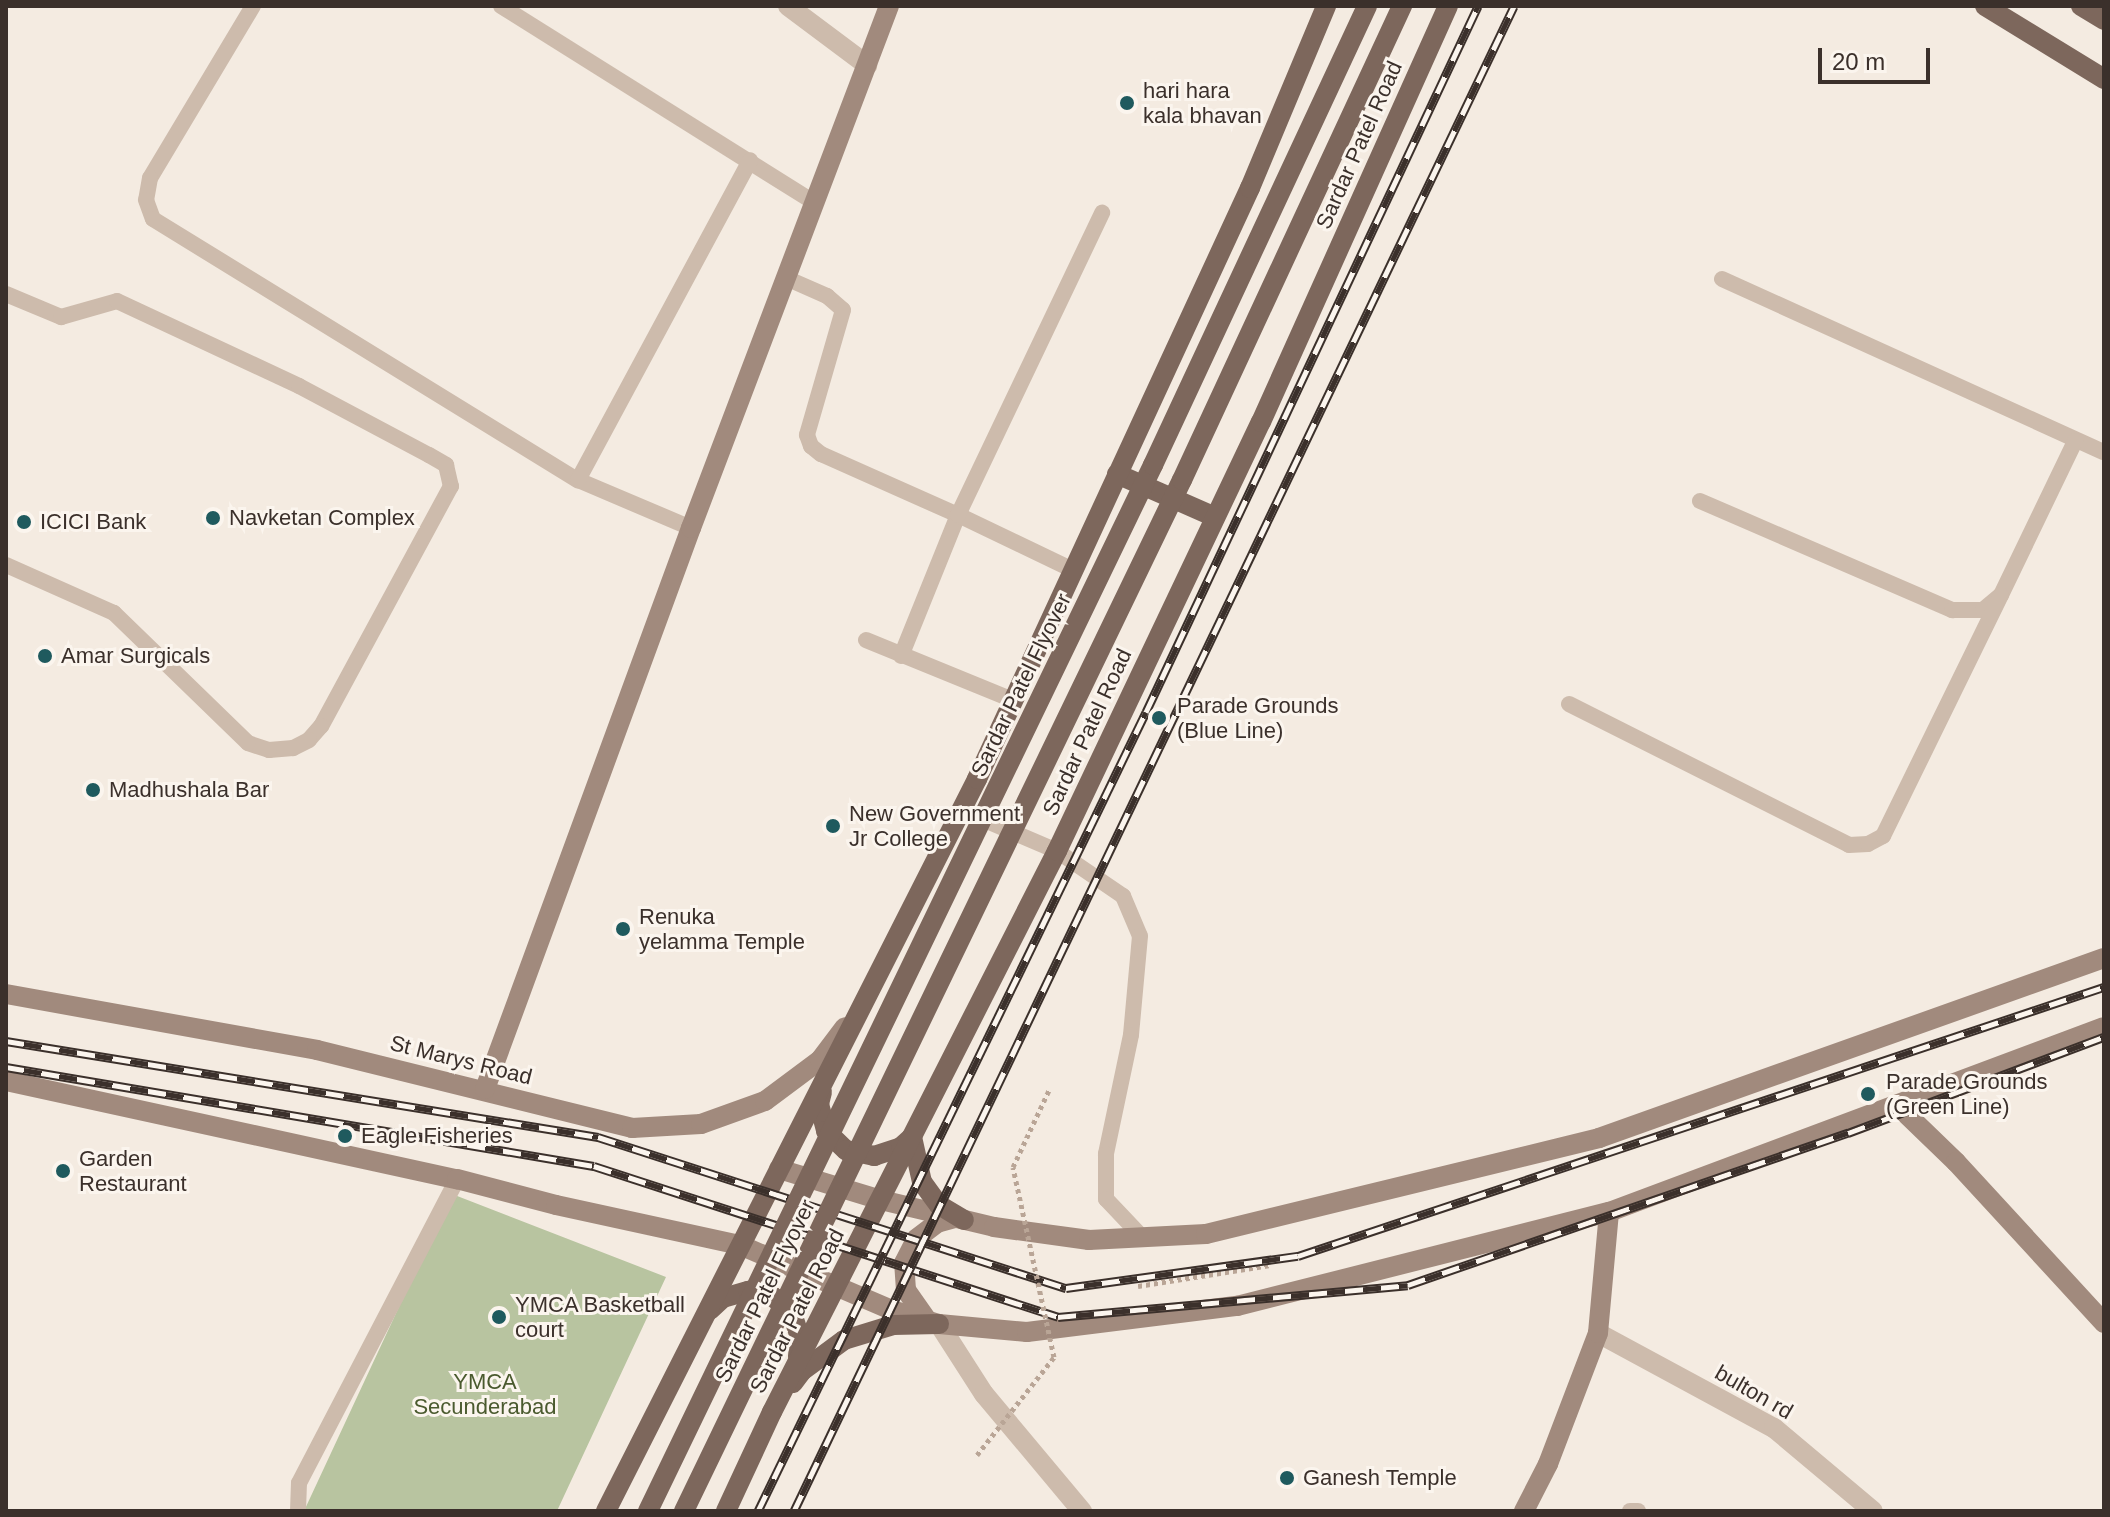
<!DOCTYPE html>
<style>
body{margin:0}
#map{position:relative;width:2110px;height:1517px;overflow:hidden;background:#f4ebe1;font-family:Helvetica,sans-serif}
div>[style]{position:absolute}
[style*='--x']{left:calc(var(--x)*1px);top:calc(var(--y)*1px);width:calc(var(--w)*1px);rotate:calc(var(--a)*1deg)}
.green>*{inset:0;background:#b8c4a0}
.path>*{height:5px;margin-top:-2.5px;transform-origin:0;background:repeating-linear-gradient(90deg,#b9a596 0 4px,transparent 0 8px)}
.lane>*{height:16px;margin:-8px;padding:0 8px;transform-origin:8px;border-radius:8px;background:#cdbbac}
.street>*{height:20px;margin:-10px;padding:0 10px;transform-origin:10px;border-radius:10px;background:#cdbbac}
.secondary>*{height:20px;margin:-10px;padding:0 10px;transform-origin:10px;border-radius:10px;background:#a18a7d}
.primary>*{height:20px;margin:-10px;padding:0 10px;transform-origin:10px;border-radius:10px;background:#7d675c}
.rail>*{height:9px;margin-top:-4.5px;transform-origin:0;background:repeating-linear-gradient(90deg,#fbf5ee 0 18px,#3b302b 0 36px);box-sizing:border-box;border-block:2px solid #3b302b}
.path-bridge>*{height:5px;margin-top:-2.5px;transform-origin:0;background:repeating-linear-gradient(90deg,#b9a596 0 4px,transparent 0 8px)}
.primary-bridge>*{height:20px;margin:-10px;padding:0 10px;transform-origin:10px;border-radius:10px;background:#7d675c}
.dots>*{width:22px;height:22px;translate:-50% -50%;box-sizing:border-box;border:4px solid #fbf5ee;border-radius:50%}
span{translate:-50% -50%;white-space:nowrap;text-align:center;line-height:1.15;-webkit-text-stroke:6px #fbf5ee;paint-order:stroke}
.poi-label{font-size:22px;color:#3b302b}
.left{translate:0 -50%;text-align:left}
.street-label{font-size:22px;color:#3b302b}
.park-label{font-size:22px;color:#4a5a2e}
.frame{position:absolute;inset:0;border:8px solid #3b302b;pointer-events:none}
.scale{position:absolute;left:1818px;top:48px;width:112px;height:36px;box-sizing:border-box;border:4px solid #3b302b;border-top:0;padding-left:10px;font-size:24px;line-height:28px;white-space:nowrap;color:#3b302b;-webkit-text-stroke:6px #fbf5ee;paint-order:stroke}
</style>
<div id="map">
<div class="green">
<i style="clip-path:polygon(452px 1194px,666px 1277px,557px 1511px,304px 1511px,398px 1309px,429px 1235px)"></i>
</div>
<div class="path">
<i style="--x:1138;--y:1286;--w:134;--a:-9"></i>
</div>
<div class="lane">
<i style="--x:253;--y:6;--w:200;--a:120.9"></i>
<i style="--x:150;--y:178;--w:22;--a:100"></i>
<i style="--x:146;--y:200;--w:20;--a:70"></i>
<i style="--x:153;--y:219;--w:499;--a:31.6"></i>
<i style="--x:578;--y:480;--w:123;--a:23"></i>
<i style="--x:501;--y:6;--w:369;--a:32.1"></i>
<i style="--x:786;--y:278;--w:45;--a:23.7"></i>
<i style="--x:827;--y:296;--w:21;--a:41"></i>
<i style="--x:843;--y:310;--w:130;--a:106.1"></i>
<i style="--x:807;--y:435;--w:12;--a:70"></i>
<i style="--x:811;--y:446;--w:13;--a:39"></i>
<i style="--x:821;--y:454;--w:150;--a:24"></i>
<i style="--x:958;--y:515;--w:152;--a:112"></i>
<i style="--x:1722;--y:279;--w:419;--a:24.4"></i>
<i style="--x:6;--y:294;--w:60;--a:22.7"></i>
<i style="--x:61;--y:317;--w:58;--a:-15.9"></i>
<i style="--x:117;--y:301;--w:201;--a:25"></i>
<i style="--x:299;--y:386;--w:147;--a:28"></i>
<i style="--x:429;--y:455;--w:20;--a:30"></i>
<i style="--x:446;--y:465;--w:22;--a:77"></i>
<i style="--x:451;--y:486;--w:273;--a:118.4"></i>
<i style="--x:321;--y:726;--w:18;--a:131"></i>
<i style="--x:309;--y:740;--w:18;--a:153"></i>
<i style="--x:293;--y:748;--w:24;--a:175"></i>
<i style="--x:269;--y:750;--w:22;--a:-162"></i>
<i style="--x:248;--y:743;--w:187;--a:-135.9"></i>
<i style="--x:114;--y:613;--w:118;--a:-156"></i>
<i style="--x:578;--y:480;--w:363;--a:-61.7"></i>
<i style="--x:1700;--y:501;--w:275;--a:23.4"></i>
<i style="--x:1952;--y:610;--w:31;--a:0"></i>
<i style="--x:1983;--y:610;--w:23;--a:-40"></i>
<i style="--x:2001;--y:595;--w:171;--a:-64.3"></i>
<i style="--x:1073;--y:570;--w:127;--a:-154.4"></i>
<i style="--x:958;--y:515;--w:335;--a:-64.5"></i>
<i style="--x:866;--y:640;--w:159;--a:22.2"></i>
<i style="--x:1569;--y:704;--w:313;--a:26.7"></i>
<i style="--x:1849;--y:845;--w:19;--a:-3"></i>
<i style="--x:1868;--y:844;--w:17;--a:-28"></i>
<i style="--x:1883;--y:836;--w:268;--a:-63.9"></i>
<i style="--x:961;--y:810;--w:104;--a:23.1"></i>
<i style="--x:1057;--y:851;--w:80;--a:34.3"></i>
<i style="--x:1123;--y:896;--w:43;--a:67"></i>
<i style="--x:1140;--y:936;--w:99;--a:95.2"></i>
<i style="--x:1131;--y:1035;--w:122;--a:101.9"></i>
<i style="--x:1106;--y:1154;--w:45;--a:90"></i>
<i style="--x:1106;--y:1199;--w:52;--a:46.5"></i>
<i style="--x:298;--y:1511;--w:28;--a:-88"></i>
<i style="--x:299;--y:1483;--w:343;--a:-62.5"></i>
<i style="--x:1630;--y:1511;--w:8;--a:0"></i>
</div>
<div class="street">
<i style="--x:788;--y:6;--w:99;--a:36.8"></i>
<i style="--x:939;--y:1324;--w:83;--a:57.3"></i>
<i style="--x:984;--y:1394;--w:153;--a:50.1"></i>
<i style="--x:1598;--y:1333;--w:200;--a:28.4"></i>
<i style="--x:1774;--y:1428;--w:129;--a:40"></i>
</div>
<div class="secondary">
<i style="--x:6;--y:994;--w:316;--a:10.2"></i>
<i style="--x:317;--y:1050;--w:325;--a:13.9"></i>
<i style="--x:632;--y:1128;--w:69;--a:-3.3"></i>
<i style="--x:701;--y:1124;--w:68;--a:-19.8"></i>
<i style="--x:765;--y:1101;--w:69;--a:-36.7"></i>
<i style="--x:820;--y:1060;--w:41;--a:-52.9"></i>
<i style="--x:6;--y:1081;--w:462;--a:12.3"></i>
<i style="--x:457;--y:1179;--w:102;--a:14.7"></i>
<i style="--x:556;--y:1205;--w:188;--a:12.3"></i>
<i style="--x:740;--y:1245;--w:165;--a:23.2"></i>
<i style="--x:892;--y:1310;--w:49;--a:16.6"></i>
<i style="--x:939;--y:1324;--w:88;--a:5.2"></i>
<i style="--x:1027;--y:1332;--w:212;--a:-7.1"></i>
<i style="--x:1237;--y:1306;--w:384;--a:-14.2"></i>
<i style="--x:1609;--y:1212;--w:528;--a:-20.49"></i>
<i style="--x:485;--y:1089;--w:598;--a:-69.84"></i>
<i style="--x:691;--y:528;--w:558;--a:-69.23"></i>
<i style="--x:1898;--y:1106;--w:81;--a:44"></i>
<i style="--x:1956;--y:1162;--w:219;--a:47.4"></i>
<i style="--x:779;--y:1169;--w:107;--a:16.9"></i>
<i style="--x:881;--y:1200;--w:116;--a:13.4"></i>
<i style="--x:994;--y:1227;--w:96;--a:7.8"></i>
<i style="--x:1089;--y:1240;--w:117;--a:-2.9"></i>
<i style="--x:1206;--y:1234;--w:405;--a:-13.7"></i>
<i style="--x:1599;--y:1138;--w:536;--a:-19.62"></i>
<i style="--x:927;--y:1320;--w:37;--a:-125"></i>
<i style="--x:906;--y:1290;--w:27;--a:-94"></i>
<i style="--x:904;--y:1263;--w:27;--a:-63"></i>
<i style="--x:916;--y:1239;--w:26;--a:-37"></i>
<i style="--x:937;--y:1223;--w:18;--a:-16"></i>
<i style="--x:1524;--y:1511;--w:53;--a:-62.9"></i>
<i style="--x:1548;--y:1464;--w:140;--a:-69.1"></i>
<i style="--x:1598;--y:1333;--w:121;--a:-84.8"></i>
</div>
<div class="primary">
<i style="--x:1985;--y:6;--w:140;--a:31.5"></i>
<i style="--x:2081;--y:6;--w:27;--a:31"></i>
<i style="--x:1117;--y:474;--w:107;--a:23.7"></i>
<i style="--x:822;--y:1092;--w:12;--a:104"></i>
<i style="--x:819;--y:1104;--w:28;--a:75"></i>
<i style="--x:826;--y:1131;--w:28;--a:44"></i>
<i style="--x:846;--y:1150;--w:29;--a:12"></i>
<i style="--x:874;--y:1156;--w:28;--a:-18"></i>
<i style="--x:901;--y:1147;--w:15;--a:-42"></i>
<i style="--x:912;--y:1137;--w:46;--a:77.5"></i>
<i style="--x:922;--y:1182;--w:29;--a:54"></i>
<i style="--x:939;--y:1205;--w:29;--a:31"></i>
<i style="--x:710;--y:1310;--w:18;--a:-43"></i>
<i style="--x:723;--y:1298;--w:26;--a:-16"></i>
<i style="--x:748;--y:1291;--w:25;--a:12"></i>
<i style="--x:772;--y:1296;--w:26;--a:40"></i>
<i style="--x:792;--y:1313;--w:25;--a:72"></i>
<i style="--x:800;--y:1337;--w:20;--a:96"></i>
<i style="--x:793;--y:1383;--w:15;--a:-53"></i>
<i style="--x:802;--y:1371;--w:52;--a:-36.4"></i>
<i style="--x:844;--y:1340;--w:51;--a:-17"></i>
<i style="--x:893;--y:1325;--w:46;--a:-1.2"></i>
<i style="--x:606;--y:1511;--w:821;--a:-63.12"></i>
<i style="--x:977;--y:779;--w:651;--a:-65.21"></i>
<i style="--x:1250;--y:188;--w:197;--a:-67.3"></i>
<i style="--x:726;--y:1511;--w:109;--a:-65.1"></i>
<i style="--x:772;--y:1412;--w:629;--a:-63.07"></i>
<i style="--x:1057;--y:851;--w:475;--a:-64.6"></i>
<i style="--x:1261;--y:422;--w:456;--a:-65.8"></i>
</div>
<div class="rail">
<i style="--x:6;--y:1041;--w:600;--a:9.21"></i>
<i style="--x:598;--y:1137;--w:492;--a:17.9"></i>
<i style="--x:1066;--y:1288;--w:234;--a:-7.9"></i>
<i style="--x:1298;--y:1256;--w:850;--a:-18.46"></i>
<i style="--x:6;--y:1067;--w:596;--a:9.56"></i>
<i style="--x:594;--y:1166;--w:488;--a:18"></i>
<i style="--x:1058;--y:1317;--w:351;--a:-5.2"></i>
<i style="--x:1408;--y:1285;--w:466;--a:-19.1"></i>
<i style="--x:1848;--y:1133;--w:273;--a:-20.6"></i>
<i style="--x:758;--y:1511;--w:888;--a:-64.1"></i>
<i style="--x:1146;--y:712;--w:780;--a:-64.81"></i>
<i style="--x:794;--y:1511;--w:1668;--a:-64.43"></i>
</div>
<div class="path-bridge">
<i style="--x:977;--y:1455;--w:125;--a:-51.8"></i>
<i style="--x:1054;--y:1357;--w:194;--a:-102.2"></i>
<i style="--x:1013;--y:1167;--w:87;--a:-64.9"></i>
</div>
<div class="primary-bridge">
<i style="--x:648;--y:1511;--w:1162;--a:-64.23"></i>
<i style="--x:1153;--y:465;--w:506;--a:-65"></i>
<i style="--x:684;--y:1511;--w:1145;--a:-64.22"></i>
<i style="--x:1182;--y:480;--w:523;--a:-65.1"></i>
</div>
<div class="dots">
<i style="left:1127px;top:103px;background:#1f5a5e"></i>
<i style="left:213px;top:518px;background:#1f5a5e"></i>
<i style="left:24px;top:522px;background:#1f5a5e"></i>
<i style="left:45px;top:656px;background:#1f5a5e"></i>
<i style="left:1159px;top:718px;background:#1f5a5e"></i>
<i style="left:93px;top:790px;background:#1f5a5e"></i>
<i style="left:833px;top:826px;background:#1f5a5e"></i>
<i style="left:623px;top:929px;background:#1f5a5e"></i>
<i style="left:1868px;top:1094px;background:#1f5a5e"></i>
<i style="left:345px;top:1136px;background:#1f5a5e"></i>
<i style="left:63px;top:1171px;background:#1f5a5e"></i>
<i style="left:499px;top:1317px;background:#1f5a5e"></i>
<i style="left:1287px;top:1478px;background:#1f5a5e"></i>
</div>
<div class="poi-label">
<span class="left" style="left:1143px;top:103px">hari hara<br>kala bhavan</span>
<span class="left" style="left:229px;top:518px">Navketan Complex</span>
<span class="left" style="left:40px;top:522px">ICICI Bank</span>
<span class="left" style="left:61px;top:656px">Amar Surgicals</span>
<span class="left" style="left:1177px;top:718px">Parade Grounds<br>(Blue Line)</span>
<span class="left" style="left:109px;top:790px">Madhushala Bar</span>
<span class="left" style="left:849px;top:826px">New Government<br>Jr College</span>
<span class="left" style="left:639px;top:929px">Renuka<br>yelamma Temple</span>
<span class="left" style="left:1886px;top:1094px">Parade Grounds<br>(Green Line)</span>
<span class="left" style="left:361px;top:1136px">Eagle Fisheries</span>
<span class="left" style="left:79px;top:1171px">Garden<br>Restaurant</span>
<span class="left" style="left:515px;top:1317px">YMCA Basketball<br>court</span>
<span class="left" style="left:1303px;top:1478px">Ganesh Temple</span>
</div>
<div class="street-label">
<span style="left:1359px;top:145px;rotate:-66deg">Sardar Patel Road</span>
<span style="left:1021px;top:685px;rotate:-64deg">Sardar Patel Flyover</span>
<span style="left:1087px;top:732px;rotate:-65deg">Sardar Patel Road</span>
<span style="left:461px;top:1060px;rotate:14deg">St Marys Road</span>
<span style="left:765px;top:1291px;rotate:-64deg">Sardar Patel Flyover</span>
<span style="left:797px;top:1311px;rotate:-63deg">Sardar Patel Road</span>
<span style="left:1754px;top:1392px;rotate:30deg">bulton rd</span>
</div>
<div class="park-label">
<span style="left:485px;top:1394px">YMCA<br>Secunderabad</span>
</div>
<div class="frame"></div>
<div class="scale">20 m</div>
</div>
